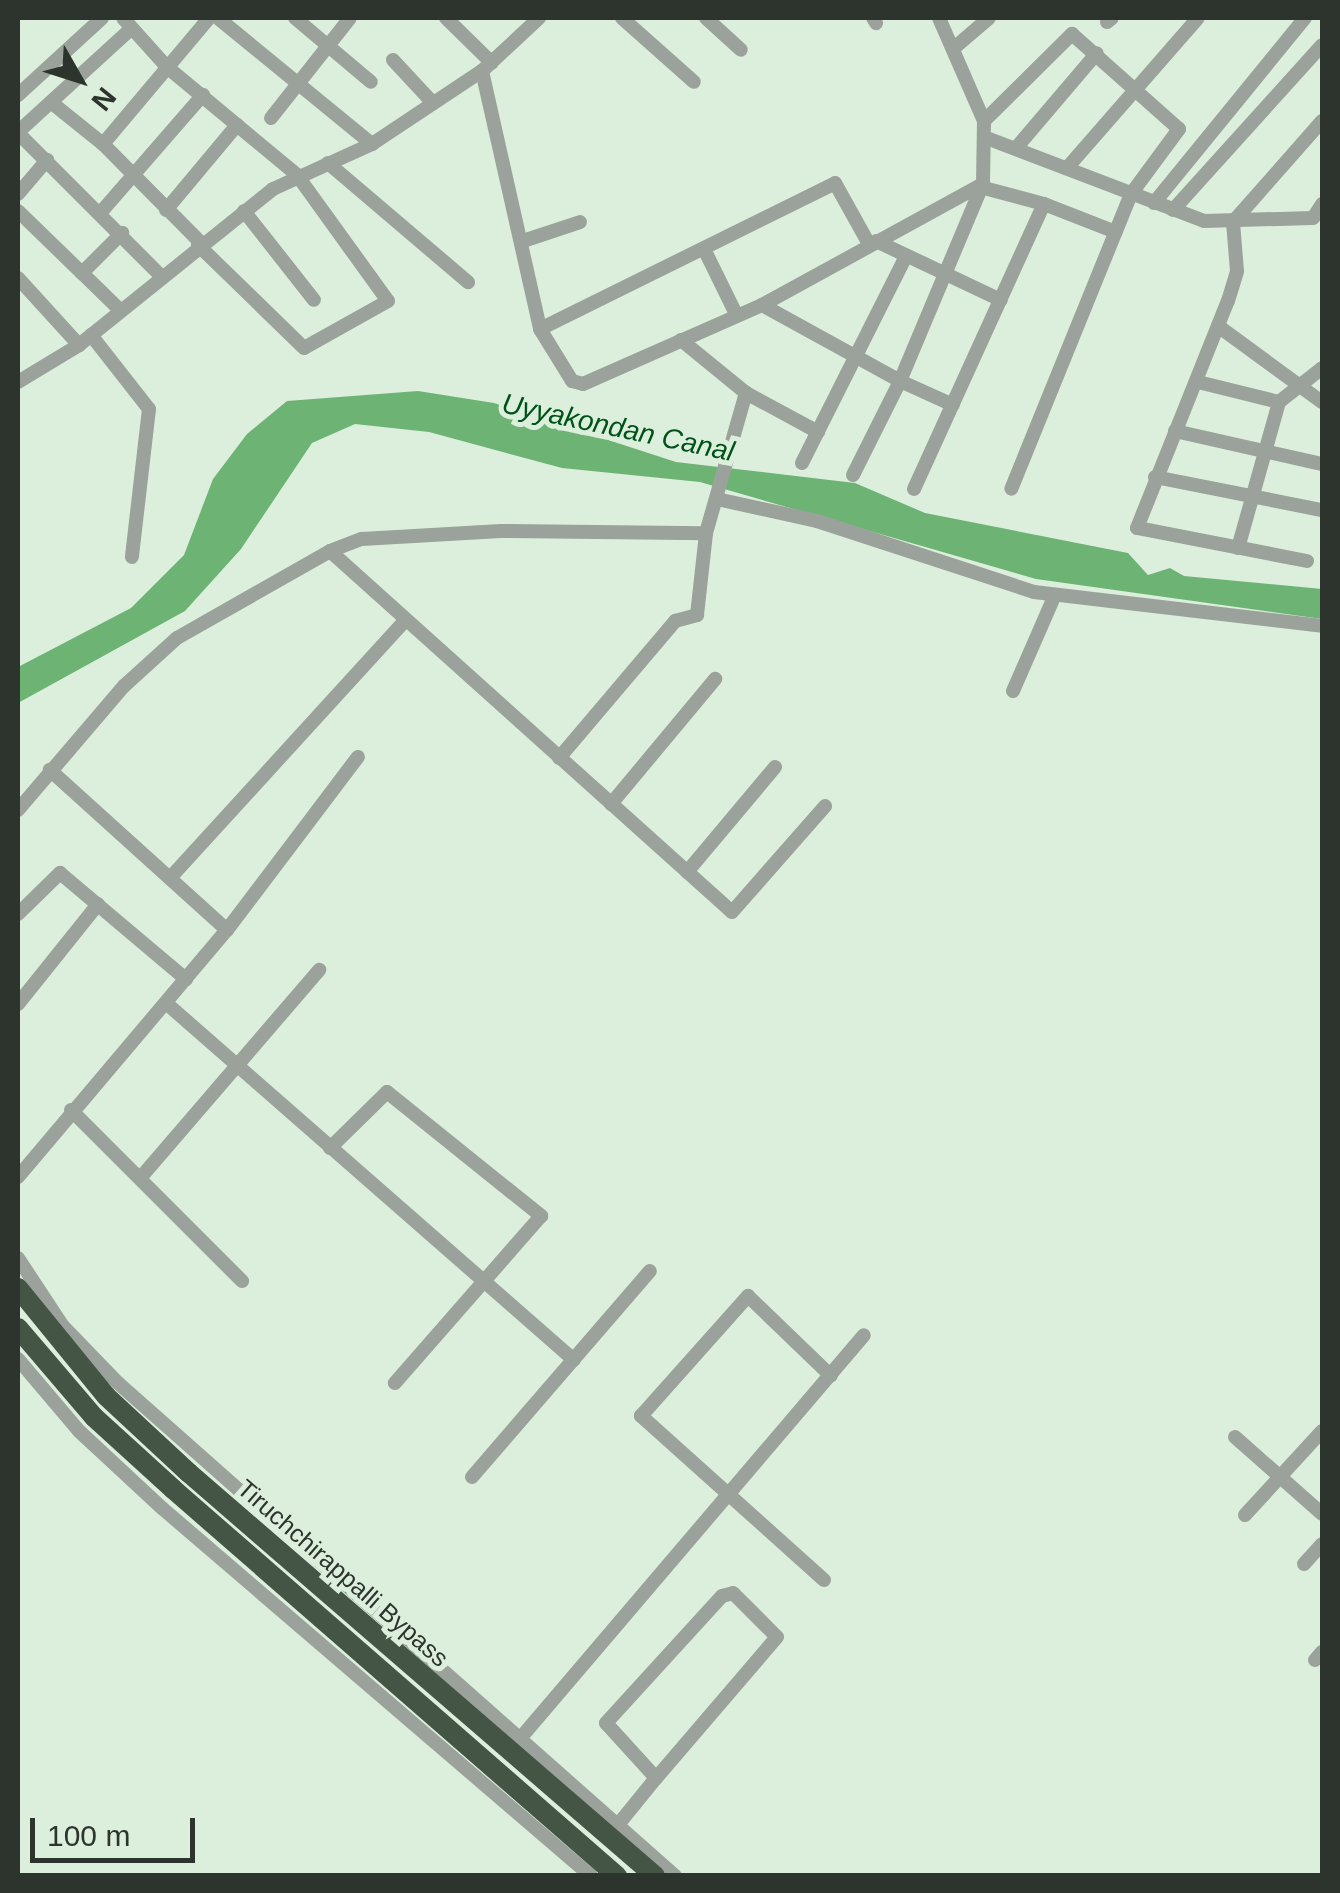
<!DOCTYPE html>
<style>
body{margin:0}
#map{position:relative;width:1340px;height:1893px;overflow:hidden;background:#dcefdd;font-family:Arial,sans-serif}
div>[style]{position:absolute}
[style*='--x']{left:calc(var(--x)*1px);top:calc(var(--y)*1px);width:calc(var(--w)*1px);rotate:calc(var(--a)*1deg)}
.water>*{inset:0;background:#6db474}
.minor>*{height:14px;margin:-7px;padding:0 7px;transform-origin:7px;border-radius:7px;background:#9ba29b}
.highway>*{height:20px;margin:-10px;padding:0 10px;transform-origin:10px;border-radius:10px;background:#445445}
span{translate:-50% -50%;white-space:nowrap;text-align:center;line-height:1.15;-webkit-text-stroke:10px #dcefdd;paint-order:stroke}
.street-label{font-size:25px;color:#2d342d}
.water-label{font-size:28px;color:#005318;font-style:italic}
.frame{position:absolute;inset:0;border:20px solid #2d342d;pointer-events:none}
.north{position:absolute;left:30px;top:30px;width:100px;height:100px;-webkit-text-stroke:8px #dcefdd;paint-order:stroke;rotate:129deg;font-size:28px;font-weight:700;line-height:40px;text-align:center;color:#2d342d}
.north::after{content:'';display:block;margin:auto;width:35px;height:45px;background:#2d342d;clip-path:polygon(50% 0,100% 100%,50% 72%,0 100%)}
.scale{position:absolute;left:30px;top:1818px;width:165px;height:45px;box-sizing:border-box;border:5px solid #2d342d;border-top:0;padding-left:12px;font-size:30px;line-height:35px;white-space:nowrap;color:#2d342d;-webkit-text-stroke:8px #dcefdd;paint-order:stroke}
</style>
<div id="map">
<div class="water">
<i style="clip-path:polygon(418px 391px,494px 403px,676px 462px,855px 483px,925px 513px,1128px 553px,1148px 575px,1170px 568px,1184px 576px,1322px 589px,1322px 619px,1036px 579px,700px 482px,562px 468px,429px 432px,355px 424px,312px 443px,241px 549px,185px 611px,18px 703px,18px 667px,131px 608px,184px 555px,213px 479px,247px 434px,287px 401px)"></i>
</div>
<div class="minor">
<i style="--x:123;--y:18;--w:66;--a:48.1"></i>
<i style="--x:167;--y:67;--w:169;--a:39.7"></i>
<i style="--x:297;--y:175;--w:155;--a:54.2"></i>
<i style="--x:388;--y:301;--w:96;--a:150.8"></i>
<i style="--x:304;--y:348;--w:148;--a:-135.8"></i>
<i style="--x:218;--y:18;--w:199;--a:39.3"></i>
<i style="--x:295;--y:18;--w:99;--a:40.1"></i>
<i style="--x:446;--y:18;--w:64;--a:44.4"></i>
<i style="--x:622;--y:18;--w:96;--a:41.6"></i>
<i style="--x:706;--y:18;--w:47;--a:42.4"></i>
<i style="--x:873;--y:18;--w:6;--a:59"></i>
<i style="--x:1107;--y:22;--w:6;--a:-39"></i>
<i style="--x:954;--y:48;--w:46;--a:-40.6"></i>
<i style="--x:393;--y:60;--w:59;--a:47.1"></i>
<i style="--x:482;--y:71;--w:264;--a:77.3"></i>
<i style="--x:540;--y:329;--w:61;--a:58.4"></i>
<i style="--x:572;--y:381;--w:11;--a:15"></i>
<i style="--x:583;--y:384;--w:196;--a:-23.8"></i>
<i style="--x:762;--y:305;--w:252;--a:-28.7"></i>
<i style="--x:983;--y:184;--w:63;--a:-89.1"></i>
<i style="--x:984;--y:121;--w:112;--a:-113.6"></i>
<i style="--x:18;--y:95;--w:114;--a:-42.5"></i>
<i style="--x:52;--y:103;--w:65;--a:38.8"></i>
<i style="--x:271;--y:118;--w:127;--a:-51.7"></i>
<i style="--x:984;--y:121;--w:124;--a:-44.7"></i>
<i style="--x:1072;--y:34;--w:143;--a:41.6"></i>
<i style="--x:1179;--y:129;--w:81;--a:126.4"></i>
<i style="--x:1131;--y:194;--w:318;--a:112.1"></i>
<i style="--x:18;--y:132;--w:154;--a:-42.4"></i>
<i style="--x:18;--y:133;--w:201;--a:45"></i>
<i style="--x:984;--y:137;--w:235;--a:20.9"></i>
<i style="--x:1204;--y:221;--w:109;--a:-1.6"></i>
<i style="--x:1313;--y:218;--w:17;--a:-57"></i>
<i style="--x:1017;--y:147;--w:123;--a:-49.6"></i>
<i style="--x:328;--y:163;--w:184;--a:40.4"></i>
<i style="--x:1067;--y:168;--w:199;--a:-48.9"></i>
<i style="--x:984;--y:188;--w:62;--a:14.9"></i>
<i style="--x:18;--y:194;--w:45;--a:-49.5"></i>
<i style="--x:1154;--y:203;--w:239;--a:-50.8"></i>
<i style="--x:166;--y:210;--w:111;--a:-50.1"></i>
<i style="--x:1173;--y:210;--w:222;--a:-47.9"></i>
<i style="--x:18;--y:211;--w:89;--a:44.1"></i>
<i style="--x:102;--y:211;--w:154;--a:-49"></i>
<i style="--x:244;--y:211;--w:113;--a:51.8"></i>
<i style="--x:523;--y:241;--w:60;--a:-18.4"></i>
<i style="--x:876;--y:241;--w:138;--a:25.3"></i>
<i style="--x:200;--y:242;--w:138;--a:-134.7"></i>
<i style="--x:103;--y:144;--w:165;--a:-49.9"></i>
<i style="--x:705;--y:251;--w:72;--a:63.8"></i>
<i style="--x:18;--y:278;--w:91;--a:47.7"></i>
<i style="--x:762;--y:305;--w:158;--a:28.8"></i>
<i style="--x:900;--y:381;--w:214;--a:-67.2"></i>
<i style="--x:120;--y:310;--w:53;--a:-135.8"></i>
<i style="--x:82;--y:273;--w:57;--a:-45"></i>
<i style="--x:1218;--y:326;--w:129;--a:36.2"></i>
<i style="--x:540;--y:329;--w:329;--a:-26.3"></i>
<i style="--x:835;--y:183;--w:70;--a:60.9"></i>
<i style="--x:91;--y:335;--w:94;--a:51.9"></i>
<i style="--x:149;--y:409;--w:149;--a:96.6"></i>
<i style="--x:18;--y:382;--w:71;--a:-31.2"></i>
<i style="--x:79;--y:345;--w:249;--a:-38.8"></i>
<i style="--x:273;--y:189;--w:109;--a:-24.4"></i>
<i style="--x:372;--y:144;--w:132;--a:-33.6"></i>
<i style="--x:482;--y:71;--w:78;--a:-42.9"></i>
<i style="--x:1198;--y:382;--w:83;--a:13.9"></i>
<i style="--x:746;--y:393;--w:82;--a:28.4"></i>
<i style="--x:1175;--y:431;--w:151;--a:12.7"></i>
<i style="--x:802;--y:463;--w:229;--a:-63.3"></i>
<i style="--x:853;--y:475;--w:105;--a:-63.4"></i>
<i style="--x:900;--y:381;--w:58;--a:24.4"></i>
<i style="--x:1155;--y:477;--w:170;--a:11.2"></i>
<i style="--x:914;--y:489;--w:313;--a:-65.5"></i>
<i style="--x:1044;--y:204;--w:77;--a:21.3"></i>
<i style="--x:717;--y:499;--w:102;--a:12.4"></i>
<i style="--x:817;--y:521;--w:228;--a:18.1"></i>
<i style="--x:1034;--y:592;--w:290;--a:6.7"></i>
<i style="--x:1238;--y:548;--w:152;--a:-74.3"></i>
<i style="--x:1279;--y:402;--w:55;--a:-38.3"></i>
<i style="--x:330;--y:551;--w:540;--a:41.92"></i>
<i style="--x:732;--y:912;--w:141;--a:-48.7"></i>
<i style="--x:1307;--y:561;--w:173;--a:-169"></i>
<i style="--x:1137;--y:528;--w:245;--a:-68.2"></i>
<i style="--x:1228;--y:301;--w:31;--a:-73"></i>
<i style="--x:1237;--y:271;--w:49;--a:-94.7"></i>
<i style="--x:1233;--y:222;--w:135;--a:-48.6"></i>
<i style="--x:1013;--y:691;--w:105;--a:-66.4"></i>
<i style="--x:559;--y:758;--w:180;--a:-49.7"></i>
<i style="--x:675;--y:621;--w:23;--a:-15"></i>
<i style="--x:697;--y:615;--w:82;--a:-83.7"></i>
<i style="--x:611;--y:804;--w:163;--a:-50.2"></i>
<i style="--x:18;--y:810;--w:163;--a:-49.5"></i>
<i style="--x:124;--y:686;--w:72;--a:-42.2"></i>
<i style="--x:177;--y:638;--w:176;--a:-29.6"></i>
<i style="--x:330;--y:551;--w:34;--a:-21"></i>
<i style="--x:362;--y:539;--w:139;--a:-3.3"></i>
<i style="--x:501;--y:531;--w:205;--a:0.6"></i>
<i style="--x:706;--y:533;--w:146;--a:-74.1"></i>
<i style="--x:746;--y:393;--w:84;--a:-140.8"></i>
<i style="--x:687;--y:872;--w:137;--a:-50"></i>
<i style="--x:170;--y:878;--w:347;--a:-47.6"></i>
<i style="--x:18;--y:914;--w:59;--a:-44.3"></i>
<i style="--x:60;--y:873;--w:165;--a:40.1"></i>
<i style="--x:227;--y:930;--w:217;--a:-52.9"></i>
<i style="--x:166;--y:1003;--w:542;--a:41.19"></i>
<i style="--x:18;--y:1004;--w:128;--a:-51.3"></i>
<i style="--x:71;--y:1110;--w:242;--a:45"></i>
<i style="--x:330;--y:1148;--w:80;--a:-44.5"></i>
<i style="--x:387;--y:1092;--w:198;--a:38.8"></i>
<i style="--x:541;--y:1216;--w:222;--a:131.2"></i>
<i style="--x:142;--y:1176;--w:272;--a:-49.3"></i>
<i style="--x:18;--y:1177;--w:324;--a:-49.8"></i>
<i style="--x:227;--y:930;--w:239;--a:-137.9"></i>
<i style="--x:18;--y:1258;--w:80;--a:56.7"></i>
<i style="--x:62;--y:1325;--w:81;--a:46"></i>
<i style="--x:118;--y:1383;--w:744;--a:41.51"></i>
<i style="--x:18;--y:1359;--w:94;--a:49.7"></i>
<i style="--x:79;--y:1431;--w:113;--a:42.9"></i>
<i style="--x:162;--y:1508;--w:565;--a:40.62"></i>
<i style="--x:1235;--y:1437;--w:116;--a:41.5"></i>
<i style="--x:472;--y:1477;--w:272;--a:-49.2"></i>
<i style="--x:1245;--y:1515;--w:114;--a:-47.5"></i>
<i style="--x:1304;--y:1564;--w:27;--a:-48"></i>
<i style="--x:824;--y:1580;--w:246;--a:-138.1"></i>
<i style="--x:641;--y:1416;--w:161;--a:-48.3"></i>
<i style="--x:748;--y:1296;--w:115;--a:43.9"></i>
<i style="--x:1315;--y:1660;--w:11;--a:-49"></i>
<i style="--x:518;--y:1741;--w:533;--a:-49.56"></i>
<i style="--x:617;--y:1826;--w:62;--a:-50.9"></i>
<i style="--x:656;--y:1778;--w:74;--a:-132.3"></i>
<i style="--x:606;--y:1723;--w:172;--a:-47.6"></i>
<i style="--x:722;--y:1596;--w:11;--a:-15"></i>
<i style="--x:733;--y:1593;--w:62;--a:45"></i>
<i style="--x:777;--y:1637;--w:186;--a:130.6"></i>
</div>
<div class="highway">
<i style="--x:18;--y:1288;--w:139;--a:50.8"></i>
<i style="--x:106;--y:1396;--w:113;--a:42.9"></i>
<i style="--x:189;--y:1473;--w:616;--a:40.85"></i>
<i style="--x:18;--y:1328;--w:117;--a:49.5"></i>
<i style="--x:94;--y:1417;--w:107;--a:42.3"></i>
<i style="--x:173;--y:1489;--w:589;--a:41.08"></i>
</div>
<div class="street-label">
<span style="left:343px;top:1573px;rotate:41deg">Tiruchchirappalli Bypass</span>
</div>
<div class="water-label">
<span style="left:618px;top:428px;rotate:12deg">Uyyakondan Canal</span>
</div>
<div class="frame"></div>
<div class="north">N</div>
<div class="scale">100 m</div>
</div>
